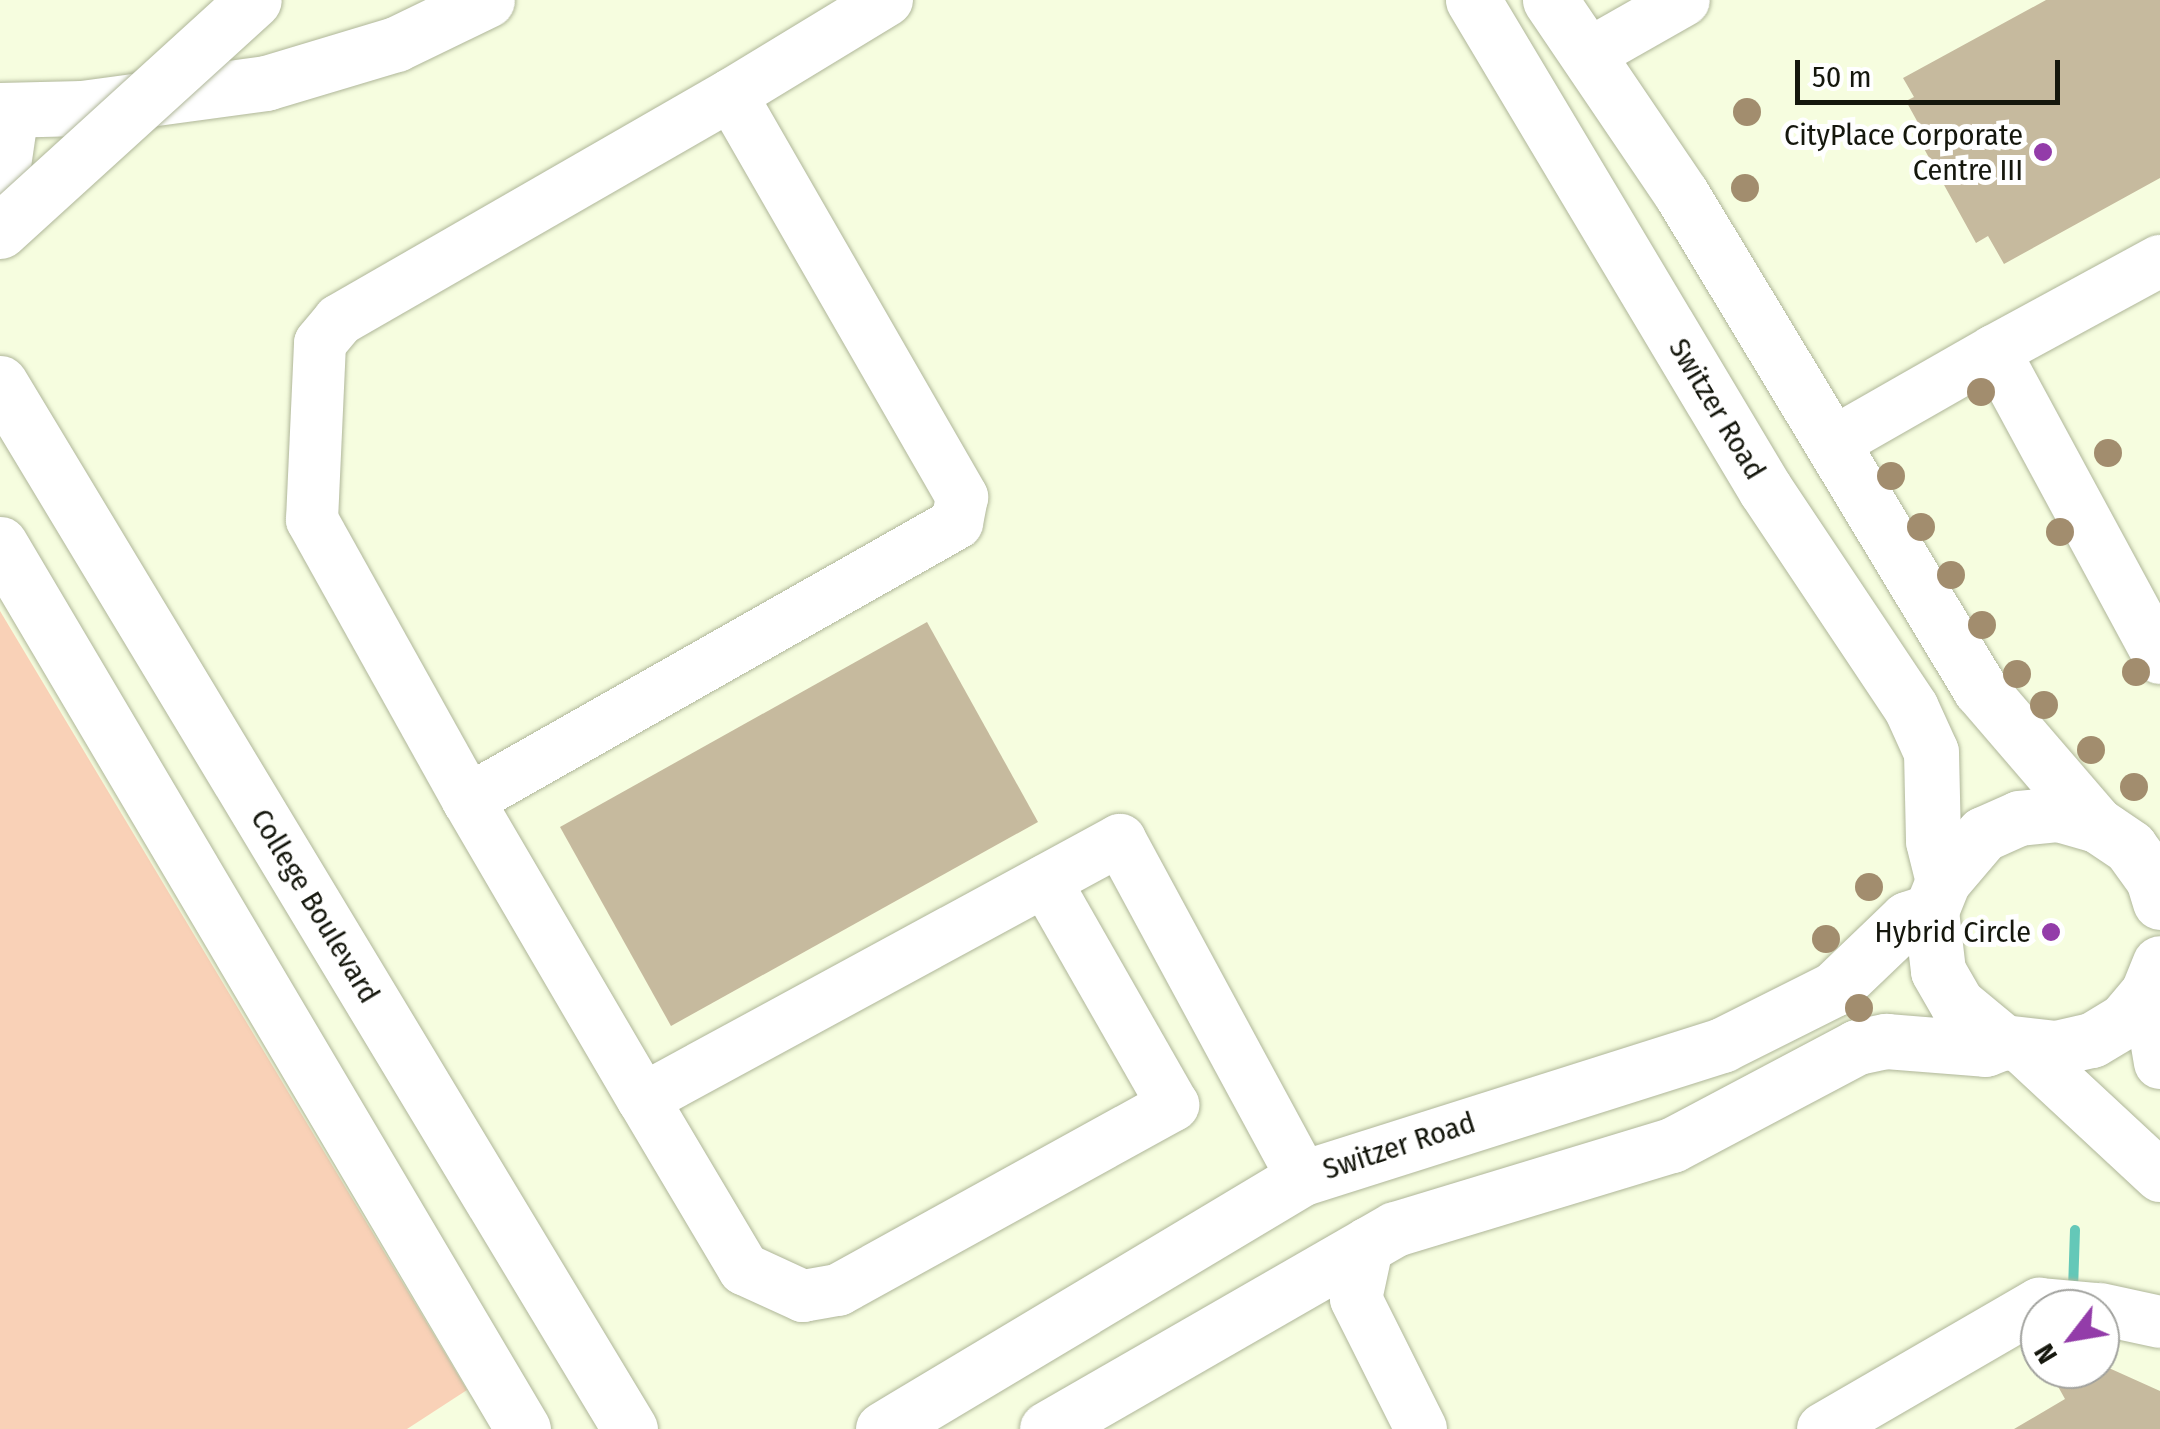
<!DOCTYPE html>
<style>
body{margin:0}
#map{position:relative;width:2160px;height:1429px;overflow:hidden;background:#f6fddf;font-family:"Fira Sans Condensed",sans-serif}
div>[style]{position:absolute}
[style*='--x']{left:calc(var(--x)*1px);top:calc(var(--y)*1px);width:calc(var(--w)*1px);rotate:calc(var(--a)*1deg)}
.green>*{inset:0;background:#f9d1b7}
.stream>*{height:10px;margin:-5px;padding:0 5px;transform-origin:5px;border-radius:5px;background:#64c8b8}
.building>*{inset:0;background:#c6ba9e}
.roads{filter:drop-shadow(0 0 2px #afb699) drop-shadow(0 0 2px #afb699)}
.minor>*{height:52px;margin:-26px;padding:0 26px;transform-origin:26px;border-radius:26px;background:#fff}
.major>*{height:55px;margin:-27.5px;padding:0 27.5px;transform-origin:27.5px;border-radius:27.5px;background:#fff}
.highway>*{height:55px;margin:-27.5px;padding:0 27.5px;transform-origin:27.5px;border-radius:27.5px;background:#fff}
.bridges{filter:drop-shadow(0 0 2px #afb699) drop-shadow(0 0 2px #afb699)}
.highway-bridge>*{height:55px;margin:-27.5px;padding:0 27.5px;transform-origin:27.5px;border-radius:27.5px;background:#fff}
.trees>*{width:28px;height:28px;margin:-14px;border-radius:50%;background:#a28d6e}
.dots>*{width:28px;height:28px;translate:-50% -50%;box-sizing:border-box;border:5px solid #fff;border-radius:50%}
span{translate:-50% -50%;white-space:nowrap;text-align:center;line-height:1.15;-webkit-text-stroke:10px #fff;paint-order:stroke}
.poi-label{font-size:30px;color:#15170d}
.right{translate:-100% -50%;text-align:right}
.street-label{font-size:30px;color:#15170d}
.north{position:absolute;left:2020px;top:1289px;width:100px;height:100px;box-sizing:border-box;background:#fff;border:2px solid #a1a29e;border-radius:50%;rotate:239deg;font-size:28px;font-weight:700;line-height:40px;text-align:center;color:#15170d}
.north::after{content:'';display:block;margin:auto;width:35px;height:45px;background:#933ca9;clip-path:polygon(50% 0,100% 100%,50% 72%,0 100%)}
.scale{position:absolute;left:1795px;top:60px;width:265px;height:45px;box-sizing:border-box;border:5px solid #15170d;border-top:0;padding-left:12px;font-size:30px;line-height:35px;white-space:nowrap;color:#15170d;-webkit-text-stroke:8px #fff;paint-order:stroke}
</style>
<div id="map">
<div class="green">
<i style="clip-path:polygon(0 611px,467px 1390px,407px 1429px,0 1429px)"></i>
</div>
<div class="stream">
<i style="--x:2073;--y:1290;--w:60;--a:-88.1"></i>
</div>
<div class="building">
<i style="clip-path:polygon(2046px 0,2160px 0,2160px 178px,2004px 264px,1988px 236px,1976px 243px,1911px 125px,1917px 121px,1906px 101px,1914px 97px,1903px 78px)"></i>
<i style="clip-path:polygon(927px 622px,1038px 822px,671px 1026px,560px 827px)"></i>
<i style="clip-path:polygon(2100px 1364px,2160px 1391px,2160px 1429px,2014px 1429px,2065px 1399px,2055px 1381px)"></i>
</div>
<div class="roads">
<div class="minor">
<i style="--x:887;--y:0;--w:183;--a:148.7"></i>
<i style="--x:731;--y:95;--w:464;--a:60.1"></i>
<i style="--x:962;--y:497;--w:26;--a:101"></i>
<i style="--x:957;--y:523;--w:562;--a:150.47"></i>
<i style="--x:468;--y:800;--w:346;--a:59.7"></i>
<i style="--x:643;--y:1099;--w:543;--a:-28.5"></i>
<i style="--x:1120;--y:840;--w:384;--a:61.6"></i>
<i style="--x:1589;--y:54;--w:109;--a:-29.6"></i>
<i style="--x:1994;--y:351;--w:189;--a:-28.5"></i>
<i style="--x:1833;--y:443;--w:185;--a:-29.7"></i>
<i style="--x:1994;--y:351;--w:349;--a:61.6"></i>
<i style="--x:468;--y:800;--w:321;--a:-119.1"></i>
<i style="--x:312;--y:520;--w:177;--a:-87.4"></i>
<i style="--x:320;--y:343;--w:30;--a:-50"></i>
<i style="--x:339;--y:320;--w:452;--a:-29.9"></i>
<i style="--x:2148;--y:992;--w:72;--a:80.4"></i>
<i style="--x:2018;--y:1044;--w:194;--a:42.9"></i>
<i style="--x:643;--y:1099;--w:198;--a:59.3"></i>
<i style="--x:744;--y:1269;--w:65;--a:24.6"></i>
<i style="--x:803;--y:1296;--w:36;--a:-10"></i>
<i style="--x:838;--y:1290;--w:383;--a:-28.9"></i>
<i style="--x:1173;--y:1105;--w:258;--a:-119.7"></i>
<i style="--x:1368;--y:1243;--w:57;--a:102.1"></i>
<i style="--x:1356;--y:1299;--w:145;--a:63.4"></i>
<i style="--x:2100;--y:1309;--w:61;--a:12.2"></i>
<i style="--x:1823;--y:1429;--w:250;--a:-30.1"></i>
<i style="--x:2039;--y:1304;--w:56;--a:5.1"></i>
</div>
<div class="major">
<i style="--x:1473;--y:0;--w:570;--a:59.16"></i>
<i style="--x:1765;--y:489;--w:263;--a:56.3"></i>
<i style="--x:1911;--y:708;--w:48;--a:65.6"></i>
<i style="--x:1931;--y:752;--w:89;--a:88.7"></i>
<i style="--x:1933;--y:841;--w:41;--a:76"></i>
<i style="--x:1550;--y:0;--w:235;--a:55.9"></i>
<i style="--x:1682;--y:195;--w:577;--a:58.9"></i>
<i style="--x:1980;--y:689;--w:179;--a:49.3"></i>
<i style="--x:0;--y:383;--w:1221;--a:58.94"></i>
<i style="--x:0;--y:544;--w:1028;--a:59.42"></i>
<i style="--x:2160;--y:902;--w:24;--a:-107"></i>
<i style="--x:2153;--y:879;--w:39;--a:-126"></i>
<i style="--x:2130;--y:847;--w:40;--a:-146"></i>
<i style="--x:2097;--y:825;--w:40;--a:-164"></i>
<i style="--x:2059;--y:814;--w:40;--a:174.3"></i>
<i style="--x:2019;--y:818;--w:39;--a:156"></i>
<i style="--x:1983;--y:834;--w:62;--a:130.4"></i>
<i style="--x:1943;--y:881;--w:32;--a:112"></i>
<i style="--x:1931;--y:911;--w:60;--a:83.3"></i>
<i style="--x:1938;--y:971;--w:38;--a:60"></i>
<i style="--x:1957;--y:1004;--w:60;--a:39.6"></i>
<i style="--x:2003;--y:1042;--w:53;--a:6.5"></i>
<i style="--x:2056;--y:1048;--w:37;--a:-13"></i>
<i style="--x:2092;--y:1040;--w:37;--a:-31"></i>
<i style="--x:2124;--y:1021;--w:38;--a:-50"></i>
<i style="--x:2148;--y:992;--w:31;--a:-68"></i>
<i style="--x:883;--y:1429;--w:489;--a:-30.9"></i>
<i style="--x:1303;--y:1178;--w:440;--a:-17.6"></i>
<i style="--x:1722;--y:1045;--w:125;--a:-26.6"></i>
<i style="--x:1834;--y:989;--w:101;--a:-43.8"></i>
<i style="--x:1907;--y:919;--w:25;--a:-18"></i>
<i style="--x:1047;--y:1429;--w:401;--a:-29.9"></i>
<i style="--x:1395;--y:1229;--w:289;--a:-16.9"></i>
<i style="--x:1672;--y:1145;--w:209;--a:-27.9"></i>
<i style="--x:1857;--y:1047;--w:30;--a:-12"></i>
<i style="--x:1886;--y:1041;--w:99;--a:4.6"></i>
<i style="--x:1985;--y:1049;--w:19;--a:-21"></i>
</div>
<div class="highway">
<i style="--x:0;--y:110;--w:82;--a:-1.4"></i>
<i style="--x:82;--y:108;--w:186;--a:-7.7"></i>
<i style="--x:266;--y:83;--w:136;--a:-16.7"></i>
<i style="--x:396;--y:44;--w:101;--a:-25.8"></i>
<i style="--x:0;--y:186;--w:76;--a:-81.7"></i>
</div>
</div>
<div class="bridges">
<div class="highway-bridge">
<i style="--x:0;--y:231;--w:343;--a:-42.3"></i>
</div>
</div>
<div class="trees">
<i style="left:1747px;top:112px"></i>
<i style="left:1745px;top:188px"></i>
<i style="left:1981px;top:392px"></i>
<i style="left:2108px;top:453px"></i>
<i style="left:1891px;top:476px"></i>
<i style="left:1921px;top:527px"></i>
<i style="left:2060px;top:532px"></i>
<i style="left:1951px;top:575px"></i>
<i style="left:1982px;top:625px"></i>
<i style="left:2136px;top:672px"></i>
<i style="left:2017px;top:674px"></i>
<i style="left:2044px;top:705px"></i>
<i style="left:2091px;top:750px"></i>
<i style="left:2134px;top:787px"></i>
<i style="left:1869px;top:887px"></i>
<i style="left:1826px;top:939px"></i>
<i style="left:1859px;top:1008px"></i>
</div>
<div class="dots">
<i style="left:2043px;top:152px;background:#933ca9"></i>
<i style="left:2051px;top:932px;background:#933ca9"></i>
</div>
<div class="poi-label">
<span class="right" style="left:2023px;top:152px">CityPlace Corporate<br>Centre III</span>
<span class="right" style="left:2031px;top:932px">Hybrid Circle</span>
</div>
<div class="street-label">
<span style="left:1717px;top:409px;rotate:59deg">Switzer Road</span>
<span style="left:315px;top:906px;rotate:59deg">College Boulevard</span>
<span style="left:1399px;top:1146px;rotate:-18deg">Switzer Road</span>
</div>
<div class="north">N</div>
<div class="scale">50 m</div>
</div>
